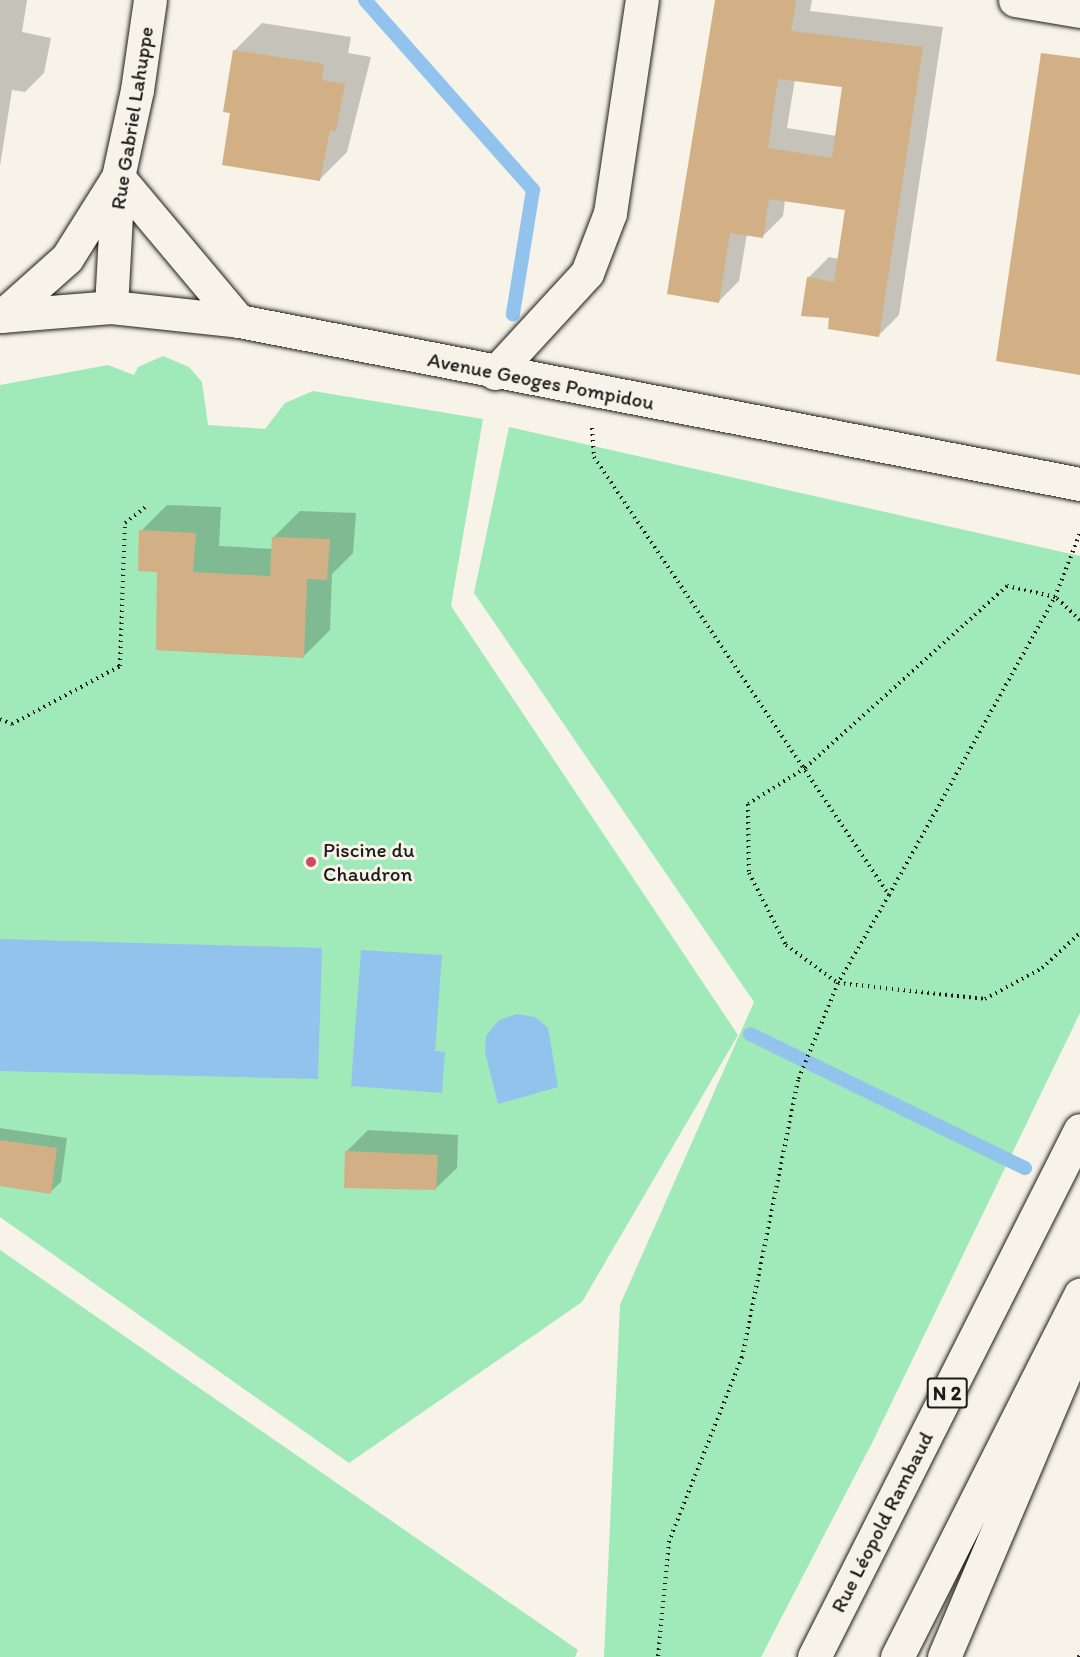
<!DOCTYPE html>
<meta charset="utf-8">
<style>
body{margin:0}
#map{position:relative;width:1080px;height:1657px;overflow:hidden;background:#f7f3e8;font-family:Itim,sans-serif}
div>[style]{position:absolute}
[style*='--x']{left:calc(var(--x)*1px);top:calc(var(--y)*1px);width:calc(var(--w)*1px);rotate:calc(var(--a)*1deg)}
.green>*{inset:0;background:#a0e9b8}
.water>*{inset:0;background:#91c3ed}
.shadow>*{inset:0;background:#0003}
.stream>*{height:14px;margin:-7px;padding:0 7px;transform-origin:7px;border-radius:7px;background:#91c3ed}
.building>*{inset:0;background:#d2af84}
.path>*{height:4px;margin-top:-2px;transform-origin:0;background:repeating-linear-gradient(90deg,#1c1c1c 0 1.5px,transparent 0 6px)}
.roads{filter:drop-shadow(0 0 2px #1c1c1c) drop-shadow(0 0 2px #1c1c1c)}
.street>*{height:33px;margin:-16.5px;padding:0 16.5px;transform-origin:16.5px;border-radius:16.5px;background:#f7f3e8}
.primary>*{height:33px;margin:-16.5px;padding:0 16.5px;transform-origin:16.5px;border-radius:16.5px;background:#f7f3e8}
.highway>*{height:33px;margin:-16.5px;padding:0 16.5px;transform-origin:16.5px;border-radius:16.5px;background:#f7f3e8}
.dots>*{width:16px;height:16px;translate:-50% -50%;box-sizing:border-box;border:3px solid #f7f3e8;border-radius:50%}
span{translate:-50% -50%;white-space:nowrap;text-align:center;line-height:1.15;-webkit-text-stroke:6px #f7f3e8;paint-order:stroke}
.shield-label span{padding:2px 4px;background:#f7f3e8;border:2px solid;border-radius:4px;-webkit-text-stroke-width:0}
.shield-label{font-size:20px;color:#1c1c1c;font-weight:700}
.street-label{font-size:21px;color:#1c1c1c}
.poi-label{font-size:21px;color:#1c1c1c}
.left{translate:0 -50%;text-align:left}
</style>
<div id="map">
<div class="green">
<i style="clip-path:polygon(163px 356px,189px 367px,202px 382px,208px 425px,265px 429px,285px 403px,313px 391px,483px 419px,451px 606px,738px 1035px,582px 1302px,349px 1463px,0 1217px,0 385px,108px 365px,134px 375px,138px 367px)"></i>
<i style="clip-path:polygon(509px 427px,1080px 556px,1080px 1013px,874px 1439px,761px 1657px,604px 1657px,620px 1305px,754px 1002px,474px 593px)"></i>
<i style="clip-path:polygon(0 1250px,578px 1650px,575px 1657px,0 1657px)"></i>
</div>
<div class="water">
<i style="clip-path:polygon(0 939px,322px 948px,318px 1079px,0 1071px)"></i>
<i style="clip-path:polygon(361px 950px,442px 955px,435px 1051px,445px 1052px,442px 1093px,351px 1086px)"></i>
<i style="clip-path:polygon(517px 1014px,535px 1017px,548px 1028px,558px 1087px,498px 1104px,485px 1052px,486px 1036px,499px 1020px)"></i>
</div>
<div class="shadow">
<i style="clip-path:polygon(0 0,27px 0,22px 32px,51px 38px,44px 73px,25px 92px,12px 90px,0 166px)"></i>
<i style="clip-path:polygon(evenodd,716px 0,812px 0,810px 11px,943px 27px,899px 315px,879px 335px,831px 317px,808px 278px,829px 257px,839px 259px,846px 209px,785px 200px,783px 216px,763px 236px,747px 234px,739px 281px,719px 301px,716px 0,795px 79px,844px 86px,837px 136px,787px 128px,795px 79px)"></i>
<i style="clip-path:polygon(262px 23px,351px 37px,348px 53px,371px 57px,347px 152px,320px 179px,232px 111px,234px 51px)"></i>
<i style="clip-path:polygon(167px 505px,221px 507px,219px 546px,273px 549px,274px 537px,300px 511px,356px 513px,353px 553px,332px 574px,330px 630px,304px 656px,159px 571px,141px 531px)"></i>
<i style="clip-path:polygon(0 1128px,67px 1138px,61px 1182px,50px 1192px,0 1184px)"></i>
<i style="clip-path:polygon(368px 1130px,458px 1135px,457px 1168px,436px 1188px,347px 1151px)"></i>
</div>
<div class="stream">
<i style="--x:365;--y:0;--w:254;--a:48.5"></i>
<i style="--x:533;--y:190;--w:126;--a:99.2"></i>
<i style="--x:750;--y:1034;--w:306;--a:26"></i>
</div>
<div class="building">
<i style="clip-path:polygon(evenodd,715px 0,796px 0,791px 31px,923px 47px,879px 337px,828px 329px,829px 318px,801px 316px,807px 277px,834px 282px,845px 210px,769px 199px,763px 238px,730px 233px,719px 303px,667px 294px,715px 0,778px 79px,842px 87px,832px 158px,768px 148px,778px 79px)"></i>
<i style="clip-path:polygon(233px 50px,324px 64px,322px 80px,345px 84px,336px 131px,330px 130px,320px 181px,222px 165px,230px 113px,223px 112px)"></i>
<i style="clip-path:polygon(1041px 53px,1080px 58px,1080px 375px,996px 361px)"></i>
<i style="clip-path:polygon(139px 530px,196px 533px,193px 572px,270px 576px,272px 537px,330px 539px,327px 580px,307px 579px,304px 658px,156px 650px,157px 572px,138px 571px)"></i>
<i style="clip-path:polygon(0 1140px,57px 1148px,51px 1194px,0 1186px)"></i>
<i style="clip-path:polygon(345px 1151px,438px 1155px,436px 1190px,344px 1188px)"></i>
</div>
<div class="path">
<i style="--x:592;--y:428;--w:29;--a:86"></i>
<i style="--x:594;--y:457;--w:528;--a:56.04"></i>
<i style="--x:889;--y:895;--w:102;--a:120.1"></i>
<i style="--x:838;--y:983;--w:105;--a:112.4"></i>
<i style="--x:798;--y:1080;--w:283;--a:101.4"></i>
<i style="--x:742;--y:1357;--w:198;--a:111.6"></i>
<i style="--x:669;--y:1541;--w:117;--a:95.4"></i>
<i style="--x:1080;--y:620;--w:34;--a:-137"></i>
<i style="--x:1055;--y:597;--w:49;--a:-167.1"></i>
<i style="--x:1007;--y:586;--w:272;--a:138"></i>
<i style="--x:805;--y:768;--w:67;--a:147.7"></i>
<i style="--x:748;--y:804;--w:69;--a:89.2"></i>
<i style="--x:749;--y:873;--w:81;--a:62.8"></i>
<i style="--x:786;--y:945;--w:64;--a:36.2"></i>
<i style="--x:838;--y:983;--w:148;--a:6.2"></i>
<i style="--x:985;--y:999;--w:65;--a:-28.5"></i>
<i style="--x:1042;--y:968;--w:52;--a:-42.6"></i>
<i style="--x:0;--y:719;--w:13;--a:23"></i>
<i style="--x:12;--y:724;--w:123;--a:-28.2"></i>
<i style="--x:120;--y:666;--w:143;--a:-88"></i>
<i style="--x:125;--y:523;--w:28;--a:-38"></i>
<i style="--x:889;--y:895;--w:341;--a:-60.9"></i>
<i style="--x:1055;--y:597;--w:69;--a:-68.7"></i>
<i style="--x:1079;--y:1657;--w:6;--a:-81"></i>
</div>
<div class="roads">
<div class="street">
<i style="--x:1015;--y:0;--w:66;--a:9.6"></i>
<i style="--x:111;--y:307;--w:130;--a:-86.9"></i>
<i style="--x:118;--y:177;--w:89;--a:-77.7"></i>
<i style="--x:137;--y:90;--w:91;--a:-81.8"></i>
<i style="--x:0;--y:316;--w:111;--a:-4.6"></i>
<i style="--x:111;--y:307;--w:129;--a:6.2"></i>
<i style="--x:239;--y:321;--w:857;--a:10.97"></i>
<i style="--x:2;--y:316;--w:87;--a:-41.7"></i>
<i style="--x:67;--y:258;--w:96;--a:-57.8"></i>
<i style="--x:118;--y:177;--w:188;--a:50"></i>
<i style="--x:495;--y:373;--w:136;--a:-47.4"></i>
<i style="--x:587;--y:273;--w:64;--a:-69"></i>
<i style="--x:610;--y:213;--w:215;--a:-81.5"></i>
</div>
<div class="primary">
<i style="--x:814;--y:1657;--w:590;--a:-63.22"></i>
<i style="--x:944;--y:1657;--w:348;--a:-67"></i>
</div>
<div class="highway">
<i style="--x:897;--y:1657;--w:406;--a:-63.2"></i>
</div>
</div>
<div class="dots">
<i style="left:311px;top:862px;background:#d1495b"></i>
</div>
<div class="shield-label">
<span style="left:947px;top:1393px">N 2</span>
</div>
<div class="street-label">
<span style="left:132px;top:118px;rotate:-81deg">Rue Gabriel Lahuppe</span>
<span style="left:541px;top:381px;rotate:11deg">Avenue Geoges Pompidou</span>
<span style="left:882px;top:1522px;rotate:-63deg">Rue Léopold Rambaud</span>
</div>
<div class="poi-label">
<span class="left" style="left:323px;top:862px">Piscine du<br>Chaudron</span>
</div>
</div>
